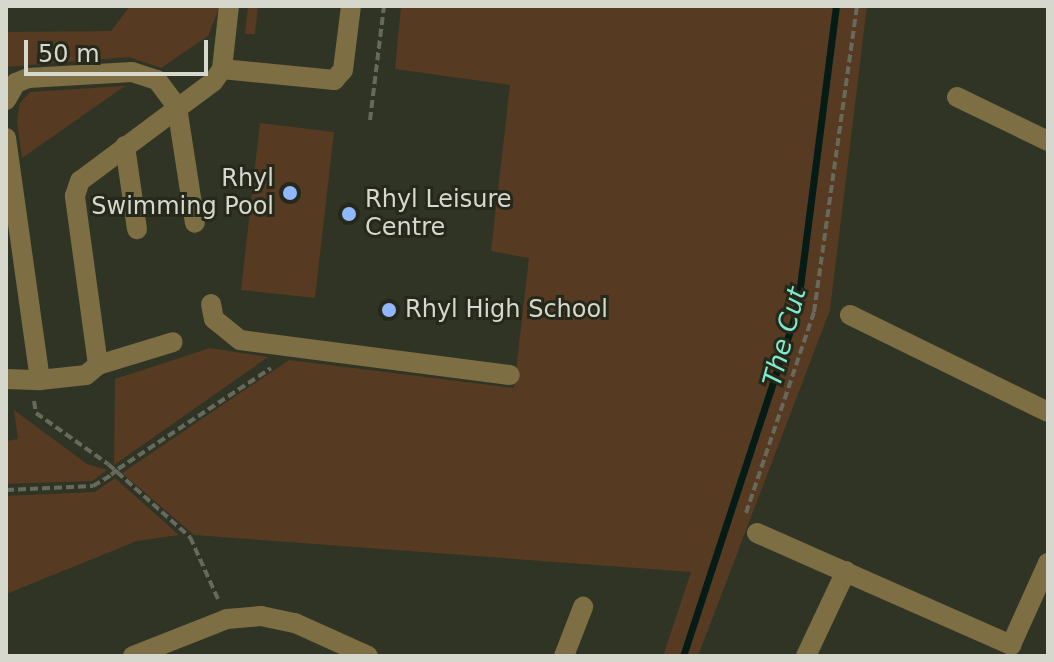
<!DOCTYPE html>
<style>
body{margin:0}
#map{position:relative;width:1054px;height:662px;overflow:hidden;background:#303424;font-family:"DejaVu Sans",sans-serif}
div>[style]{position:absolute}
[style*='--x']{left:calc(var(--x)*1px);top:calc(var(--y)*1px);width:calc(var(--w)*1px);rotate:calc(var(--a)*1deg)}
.green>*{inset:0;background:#563a22}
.stream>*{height:7px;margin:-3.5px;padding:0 3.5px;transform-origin:3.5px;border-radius:3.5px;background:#051c16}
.path>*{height:4px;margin-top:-2px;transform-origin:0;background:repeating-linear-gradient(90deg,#66695b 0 8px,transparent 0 12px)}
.minor>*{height:20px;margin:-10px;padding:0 10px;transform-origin:10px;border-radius:10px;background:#7d6e44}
.path-bridge>*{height:4px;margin-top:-2px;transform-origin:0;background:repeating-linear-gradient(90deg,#66695b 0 8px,transparent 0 12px)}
.dots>*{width:22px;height:22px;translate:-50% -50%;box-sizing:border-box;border:4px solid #26291a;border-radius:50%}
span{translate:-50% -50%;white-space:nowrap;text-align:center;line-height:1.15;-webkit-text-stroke:6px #26291a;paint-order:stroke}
.poi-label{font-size:24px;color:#d6d8ce}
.right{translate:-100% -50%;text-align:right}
.left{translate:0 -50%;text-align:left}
.water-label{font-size:26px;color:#7eeacf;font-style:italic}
.frame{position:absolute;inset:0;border:8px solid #d6d8ce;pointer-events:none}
.scale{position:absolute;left:24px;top:40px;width:184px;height:36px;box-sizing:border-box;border:4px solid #d6d8ce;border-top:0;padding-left:10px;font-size:24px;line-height:28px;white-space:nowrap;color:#d6d8ce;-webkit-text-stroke:6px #26291a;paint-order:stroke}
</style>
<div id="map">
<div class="green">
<i style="clip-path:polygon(130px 6px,220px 6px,208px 36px,161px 68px,129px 57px,6px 67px,6px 32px,111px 31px)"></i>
<i style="clip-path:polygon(248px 6px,258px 6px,255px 34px,245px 34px)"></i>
<i style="clip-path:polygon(401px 6px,867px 6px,830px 310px,698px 656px,663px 656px,691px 572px,194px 535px,122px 473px,289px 360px,514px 388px,529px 258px,491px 251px,510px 85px,395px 69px)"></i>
<i style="clip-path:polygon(125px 86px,22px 158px,17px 121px,20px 103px,30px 92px)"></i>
<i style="clip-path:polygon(260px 123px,334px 132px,315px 298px,241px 290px)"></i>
<i style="clip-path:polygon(210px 348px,268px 357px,114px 465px,115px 379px)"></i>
<i style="clip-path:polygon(14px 410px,87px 464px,107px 470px,92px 481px,6px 484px,6px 441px,18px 439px)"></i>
<i style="clip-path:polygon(115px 478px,179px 535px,137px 541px,6px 594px,6px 496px,95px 492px)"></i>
</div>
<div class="stream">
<i style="--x:683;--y:656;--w:364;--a:-71.8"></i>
<i style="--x:797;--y:310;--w:306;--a:-82.7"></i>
</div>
<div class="path">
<i style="--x:370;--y:120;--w:115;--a:-83"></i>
<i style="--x:34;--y:401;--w:12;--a:81"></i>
<i style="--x:36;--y:413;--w:88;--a:35.3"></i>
<i style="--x:108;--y:464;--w:110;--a:41.7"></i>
<i style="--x:190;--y:537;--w:68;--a:65.7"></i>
<i style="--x:118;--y:469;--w:183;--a:-33.4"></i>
<i style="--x:6;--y:490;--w:87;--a:-2.6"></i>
<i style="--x:93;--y:486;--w:21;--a:-31"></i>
<i style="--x:746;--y:513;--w:212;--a:-71.3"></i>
<i style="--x:814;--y:312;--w:309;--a:-82"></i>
</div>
<div class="minor">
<i style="--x:222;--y:69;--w:113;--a:5.6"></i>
<i style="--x:334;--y:80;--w:13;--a:-48"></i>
<i style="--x:343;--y:70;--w:64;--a:-82.9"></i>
<i style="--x:957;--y:97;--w:101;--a:25.8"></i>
<i style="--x:6;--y:100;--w:20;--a:-60"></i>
<i style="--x:16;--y:83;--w:13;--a:-23"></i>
<i style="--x:28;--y:78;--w:104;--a:-3.3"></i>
<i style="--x:132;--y:72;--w:26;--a:18"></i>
<i style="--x:157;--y:80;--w:34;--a:53"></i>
<i style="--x:177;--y:107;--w:117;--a:81.2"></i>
<i style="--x:6;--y:138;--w:244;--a:82"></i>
<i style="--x:40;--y:380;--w:46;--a:-6.2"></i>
<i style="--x:86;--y:375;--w:16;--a:-40"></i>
<i style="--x:98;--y:365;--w:171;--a:-97.8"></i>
<i style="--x:75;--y:196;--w:16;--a:-72"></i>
<i style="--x:80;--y:181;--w:166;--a:-36.7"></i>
<i style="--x:213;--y:82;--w:16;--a:-55"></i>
<i style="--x:222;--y:69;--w:63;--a:-83.7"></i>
<i style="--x:125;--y:146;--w:84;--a:81.8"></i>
<i style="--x:211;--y:304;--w:15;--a:79"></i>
<i style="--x:214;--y:319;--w:33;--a:39"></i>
<i style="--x:240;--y:340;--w:272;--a:7.4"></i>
<i style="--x:850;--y:315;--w:220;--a:26.1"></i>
<i style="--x:98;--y:365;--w:78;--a:-17"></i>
<i style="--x:6;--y:379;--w:34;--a:2"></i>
<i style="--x:757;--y:533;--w:278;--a:23.8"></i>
<i style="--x:1011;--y:645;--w:90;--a:-65.7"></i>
<i style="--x:133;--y:656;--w:101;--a:-21.5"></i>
<i style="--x:227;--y:619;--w:34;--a:-5"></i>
<i style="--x:261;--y:616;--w:35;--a:12"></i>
<i style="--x:295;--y:623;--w:80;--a:24.3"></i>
<i style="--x:564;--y:656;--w:53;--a:-68.8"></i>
<i style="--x:806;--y:656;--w:94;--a:-64.8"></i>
</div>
<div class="path-bridge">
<i style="--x:111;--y:475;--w:9;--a:-41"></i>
</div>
<div class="dots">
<i style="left:290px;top:193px;background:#91b8fd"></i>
<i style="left:349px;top:214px;background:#91b8fd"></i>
<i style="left:389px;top:310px;background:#91b8fd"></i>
</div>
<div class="poi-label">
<span class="right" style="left:274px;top:193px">Rhyl<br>Swimming Pool</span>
<span class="left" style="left:365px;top:214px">Rhyl Leisure<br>Centre</span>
<span class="left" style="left:405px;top:310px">Rhyl High School</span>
</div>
<div class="water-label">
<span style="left:785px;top:337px;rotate:-75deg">The Cut</span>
</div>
<div class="frame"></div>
<div class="scale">50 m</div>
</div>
